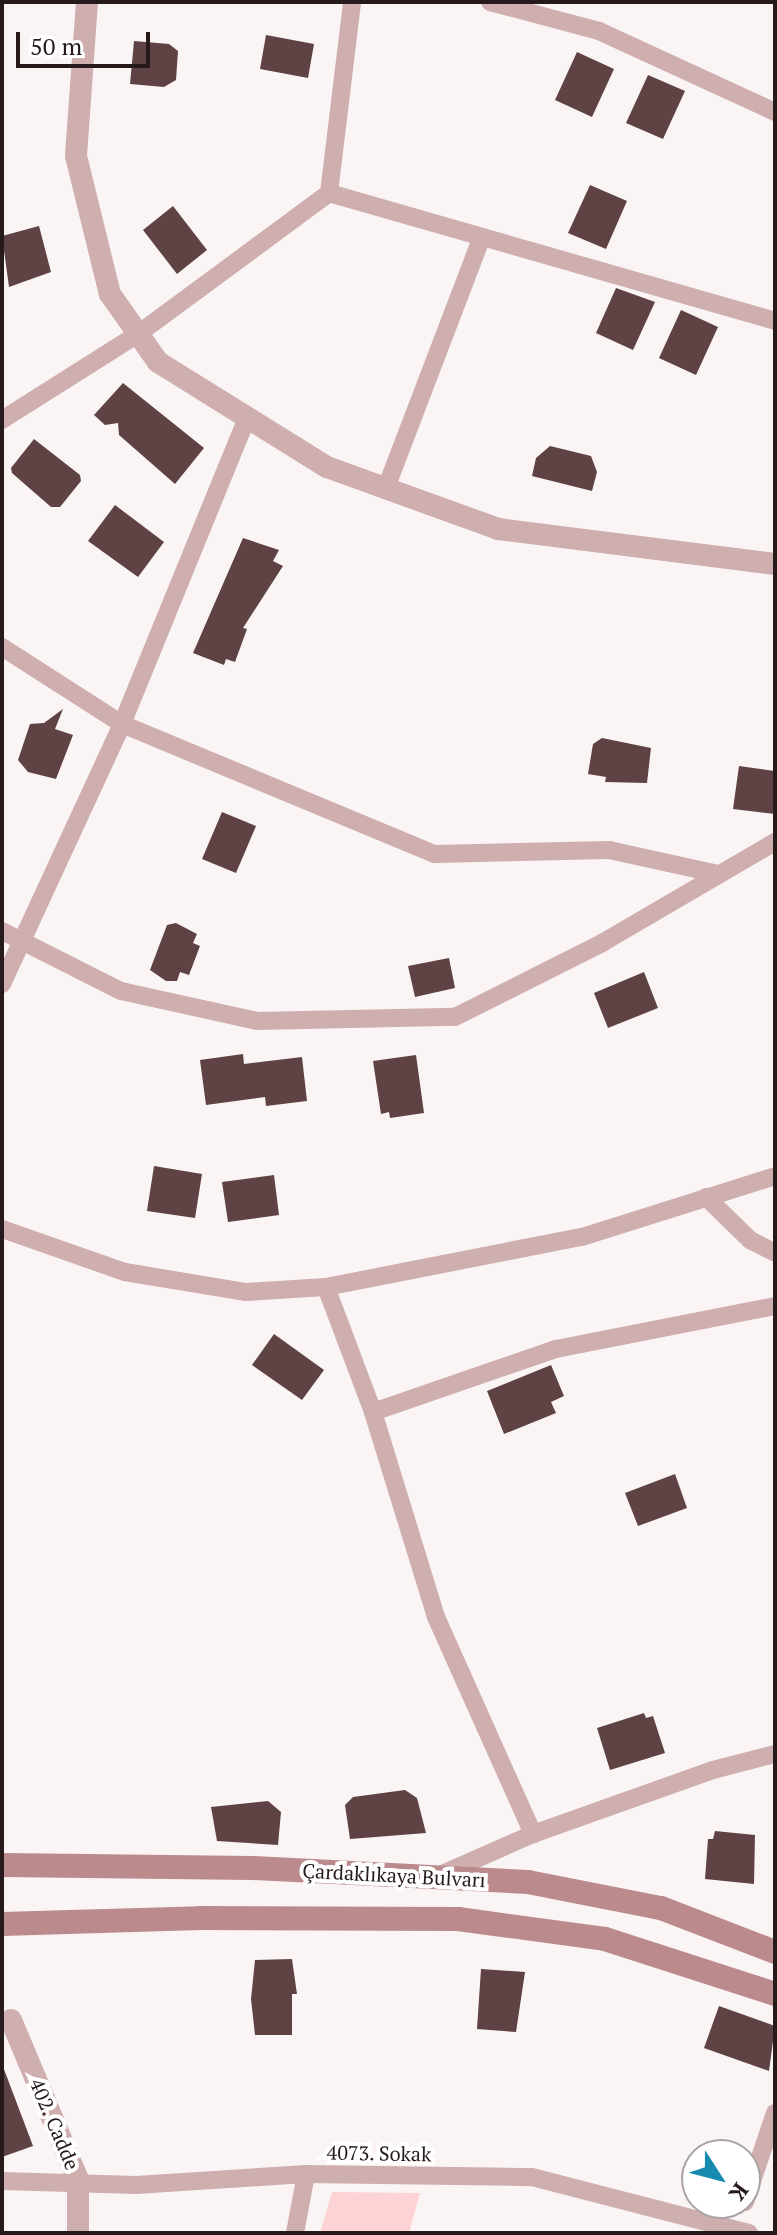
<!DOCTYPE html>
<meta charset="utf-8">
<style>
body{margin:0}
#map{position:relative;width:777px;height:2235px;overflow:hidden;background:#fbf4f4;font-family:"PT Serif",serif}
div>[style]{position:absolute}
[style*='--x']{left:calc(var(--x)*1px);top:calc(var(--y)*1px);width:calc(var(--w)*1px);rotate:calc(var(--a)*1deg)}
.green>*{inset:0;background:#fed3d5}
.building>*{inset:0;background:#5e4244}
.minor>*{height:18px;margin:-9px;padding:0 9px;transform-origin:9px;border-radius:9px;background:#cfaeaf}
.tertiary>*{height:22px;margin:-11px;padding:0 11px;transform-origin:11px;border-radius:11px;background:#cfaeaf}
.secondary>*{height:24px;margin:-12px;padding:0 12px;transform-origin:12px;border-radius:12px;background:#ba8a8c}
span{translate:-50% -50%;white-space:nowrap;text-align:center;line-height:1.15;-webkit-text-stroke:8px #fff;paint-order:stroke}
.street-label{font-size:20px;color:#271a1b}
.frame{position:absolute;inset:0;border:4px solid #271a1b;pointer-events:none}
.north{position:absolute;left:681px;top:2139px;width:80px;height:80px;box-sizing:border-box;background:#fff;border:2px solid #a9a3a4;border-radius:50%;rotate:126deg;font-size:22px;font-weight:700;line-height:32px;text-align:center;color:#271a1b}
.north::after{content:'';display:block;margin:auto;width:28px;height:36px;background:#178baf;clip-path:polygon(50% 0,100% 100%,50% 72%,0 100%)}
.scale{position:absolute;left:16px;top:32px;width:134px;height:36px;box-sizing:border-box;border:4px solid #271a1b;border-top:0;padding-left:10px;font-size:24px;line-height:28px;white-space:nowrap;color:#271a1b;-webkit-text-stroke:6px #fff;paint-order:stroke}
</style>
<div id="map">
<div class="green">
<i style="clip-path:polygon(332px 2192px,420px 2193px,409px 2233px,320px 2233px)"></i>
</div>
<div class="building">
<i style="clip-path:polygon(266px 35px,314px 44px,308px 78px,260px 69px)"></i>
<i style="clip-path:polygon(134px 41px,169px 44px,178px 51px,176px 80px,164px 87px,130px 84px)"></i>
<i style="clip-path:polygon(577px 52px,614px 69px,592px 117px,555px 100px)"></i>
<i style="clip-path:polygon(648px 75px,685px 91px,663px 139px,626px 123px)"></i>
<i style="clip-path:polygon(590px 185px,627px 201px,606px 249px,568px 233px)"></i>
<i style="clip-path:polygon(173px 206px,207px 250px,177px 274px,143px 230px)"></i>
<i style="clip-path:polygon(39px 226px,51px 272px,9px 287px,2px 236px)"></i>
<i style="clip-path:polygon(616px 288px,655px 302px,633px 350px,596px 333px)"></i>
<i style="clip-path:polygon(681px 310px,718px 327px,696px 375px,659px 358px)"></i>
<i style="clip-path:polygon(123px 383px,204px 448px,175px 484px,119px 435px,118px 423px,105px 425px,94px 415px)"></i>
<i style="clip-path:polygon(34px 439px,80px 475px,81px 481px,60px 507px,51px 507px,12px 473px,11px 468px)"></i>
<i style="clip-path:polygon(550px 446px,591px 456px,597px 472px,592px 491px,532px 476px,536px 458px)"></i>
<i style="clip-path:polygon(115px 505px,164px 542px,138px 577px,88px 541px)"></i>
<i style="clip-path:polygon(243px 538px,279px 550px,273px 561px,283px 566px,243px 628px,247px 629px,235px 662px,226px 659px,224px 665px,193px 653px)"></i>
<i style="clip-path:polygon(63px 709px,55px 729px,73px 735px,56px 779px,28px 772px,18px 760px,30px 724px,44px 723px)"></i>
<i style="clip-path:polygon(602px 738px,651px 748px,647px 783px,605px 782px,606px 777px,588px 774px,593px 744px)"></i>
<i style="clip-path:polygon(739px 766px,775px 771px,775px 814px,733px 809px)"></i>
<i style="clip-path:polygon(222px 812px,256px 826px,236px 873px,202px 859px)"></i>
<i style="clip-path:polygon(176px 923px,197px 934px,193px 943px,200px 946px,189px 975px,180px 972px,177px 981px,166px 981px,150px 970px,167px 925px)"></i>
<i style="clip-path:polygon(449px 958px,455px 988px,415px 997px,408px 966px)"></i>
<i style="clip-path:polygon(644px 972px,658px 1008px,608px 1028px,594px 993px)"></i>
<i style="clip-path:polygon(243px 1054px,244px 1064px,302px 1057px,307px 1101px,266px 1106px,265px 1097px,206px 1105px,200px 1060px)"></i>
<i style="clip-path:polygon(416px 1055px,424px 1113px,390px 1118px,389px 1112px,381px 1114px,373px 1061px)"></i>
<i style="clip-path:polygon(154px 1166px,202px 1174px,195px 1218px,147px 1211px)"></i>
<i style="clip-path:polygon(274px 1175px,279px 1215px,228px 1222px,222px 1182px)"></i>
<i style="clip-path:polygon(274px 1334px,324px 1370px,302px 1400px,252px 1365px)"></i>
<i style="clip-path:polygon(551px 1365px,564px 1396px,551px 1402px,556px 1413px,504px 1434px,487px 1391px)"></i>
<i style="clip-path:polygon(675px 1474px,687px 1508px,638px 1526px,625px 1493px)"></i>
<i style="clip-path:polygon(644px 1713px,646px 1718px,653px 1716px,665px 1753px,610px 1770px,597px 1728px)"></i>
<i style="clip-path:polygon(405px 1790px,417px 1798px,426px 1833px,350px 1839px,345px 1805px,353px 1797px)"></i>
<i style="clip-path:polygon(268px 1801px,281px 1812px,278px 1845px,217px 1841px,211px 1807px)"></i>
<i style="clip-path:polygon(715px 1831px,755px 1835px,754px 1884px,705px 1879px,708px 1839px,713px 1839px)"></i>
<i style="clip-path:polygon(292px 1959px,297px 1994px,292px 1994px,292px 2035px,255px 2035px,251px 1999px,255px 1960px)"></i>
<i style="clip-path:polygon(481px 1969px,525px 1972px,516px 2032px,477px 2029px)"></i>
<i style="clip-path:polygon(719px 2006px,775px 2026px,769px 2071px,704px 2048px)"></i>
<i style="clip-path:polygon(2px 2064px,33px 2146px,2px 2157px)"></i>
</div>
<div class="minor">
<i style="--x:490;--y:2;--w:113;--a:14.9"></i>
<i style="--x:599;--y:31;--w:194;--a:24.7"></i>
<i style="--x:329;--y:193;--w:464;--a:16"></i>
<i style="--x:2;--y:420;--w:161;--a:-32.3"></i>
<i style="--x:138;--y:334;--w:237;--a:-36.4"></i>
<i style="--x:329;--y:193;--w:192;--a:-83.1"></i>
<i style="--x:386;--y:488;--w:269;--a:-69.1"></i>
<i style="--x:2;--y:647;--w:143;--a:32.7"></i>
<i style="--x:122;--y:724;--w:339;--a:22.6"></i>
<i style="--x:435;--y:854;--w:174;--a:-1.3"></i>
<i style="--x:609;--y:850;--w:112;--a:12.4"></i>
<i style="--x:2;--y:931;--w:133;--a:26.8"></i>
<i style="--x:121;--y:991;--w:139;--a:12.4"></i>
<i style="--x:257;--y:1021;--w:198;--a:-1.2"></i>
<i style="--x:455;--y:1017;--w:165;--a:-26.7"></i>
<i style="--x:602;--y:943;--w:200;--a:-30.3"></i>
<i style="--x:2;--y:984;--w:286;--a:-65.2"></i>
<i style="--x:122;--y:724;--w:331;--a:-67.8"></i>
<i style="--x:706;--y:1197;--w:62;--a:44.3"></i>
<i style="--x:750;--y:1240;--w:28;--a:27"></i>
<i style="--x:2;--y:1229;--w:130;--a:19.3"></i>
<i style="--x:125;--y:1272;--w:123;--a:9.4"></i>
<i style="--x:246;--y:1292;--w:80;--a:-3.6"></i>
<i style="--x:326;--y:1287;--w:261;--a:-11.1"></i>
<i style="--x:582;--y:1237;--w:202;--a:-17.5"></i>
<i style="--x:326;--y:1287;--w:134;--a:69.4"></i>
<i style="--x:373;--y:1412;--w:194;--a:-19"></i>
<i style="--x:556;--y:1349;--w:223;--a:-11.1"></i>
<i style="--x:373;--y:1412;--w:214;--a:72.9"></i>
<i style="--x:436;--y:1617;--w:238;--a:65.9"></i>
<i style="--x:440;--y:1875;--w:102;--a:-23.8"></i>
<i style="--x:533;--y:1834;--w:191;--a:-19.6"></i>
<i style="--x:713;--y:1770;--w:64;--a:-14.5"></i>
<i style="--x:2;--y:2181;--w:134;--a:1.7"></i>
<i style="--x:136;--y:2185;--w:170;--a:-3.7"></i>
<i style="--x:306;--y:2174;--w:226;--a:0.8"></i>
<i style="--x:532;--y:2177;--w:224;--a:14.5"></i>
<i style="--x:745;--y:2202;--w:94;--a:-71.4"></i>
<i style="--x:295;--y:2233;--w:60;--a:-79.4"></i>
</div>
<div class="tertiary">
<i style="--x:87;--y:2;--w:154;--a:94.1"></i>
<i style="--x:76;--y:156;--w:142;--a:76.2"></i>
<i style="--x:110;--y:294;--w:83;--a:54.8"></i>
<i style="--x:158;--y:362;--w:199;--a:31.9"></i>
<i style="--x:327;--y:467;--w:182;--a:19.9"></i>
<i style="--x:498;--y:529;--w:279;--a:7.2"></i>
<i style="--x:11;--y:2020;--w:173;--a:67.2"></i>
<i style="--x:78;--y:2179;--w:54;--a:90"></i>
</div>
<div class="secondary">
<i style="--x:2;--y:1865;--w:250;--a:0.7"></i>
<i style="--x:252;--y:1868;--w:276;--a:2.9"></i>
<i style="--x:528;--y:1882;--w:136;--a:11.1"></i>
<i style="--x:661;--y:1908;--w:122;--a:21.1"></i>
<i style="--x:2;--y:1924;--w:198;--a:-1.7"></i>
<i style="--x:200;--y:1918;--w:258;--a:0.2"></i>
<i style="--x:458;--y:1919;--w:148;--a:7.7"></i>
<i style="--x:605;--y:1939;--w:179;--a:17.9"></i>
</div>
<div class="street-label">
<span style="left:394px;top:1875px;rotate:3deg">Çardaklıkaya Bulvarı</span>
<span style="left:55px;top:2124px;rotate:67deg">402. Cadde</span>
<span style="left:379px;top:2153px;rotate:1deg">4073. Sokak</span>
</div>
<div class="frame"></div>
<div class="north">K</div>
<div class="scale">50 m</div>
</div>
